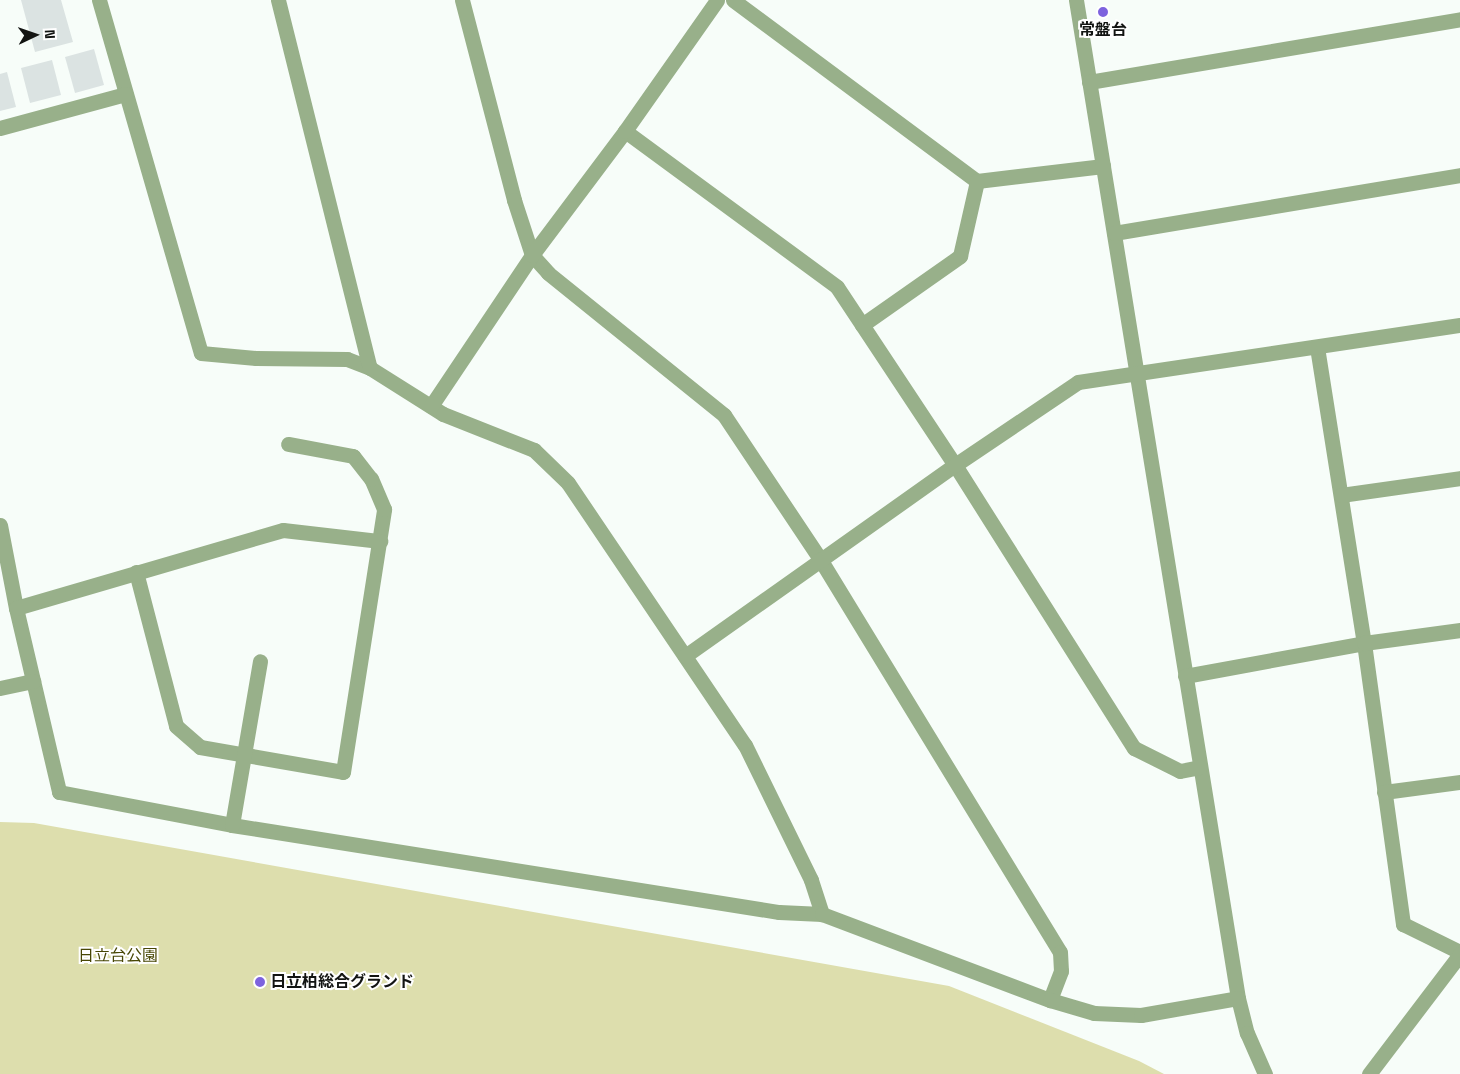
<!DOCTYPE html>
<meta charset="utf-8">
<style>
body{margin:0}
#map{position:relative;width:1460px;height:1074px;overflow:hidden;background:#f7fdf9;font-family:"Space Grotesk","Noto Sans JP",sans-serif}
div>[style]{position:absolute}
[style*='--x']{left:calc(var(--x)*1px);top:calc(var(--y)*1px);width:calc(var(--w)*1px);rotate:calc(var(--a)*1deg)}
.green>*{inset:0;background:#dddead}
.building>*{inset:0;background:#dbe3e2}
.minor>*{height:15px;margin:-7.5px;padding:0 7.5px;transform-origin:7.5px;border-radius:7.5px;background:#98b08a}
.dots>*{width:14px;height:14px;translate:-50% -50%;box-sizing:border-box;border:2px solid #fff;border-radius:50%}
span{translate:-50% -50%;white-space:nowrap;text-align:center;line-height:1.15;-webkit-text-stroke:4px #fff;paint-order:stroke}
.poi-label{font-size:16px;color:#121412;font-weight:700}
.left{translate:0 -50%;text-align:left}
.park-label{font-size:16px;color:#484705}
.north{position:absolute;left:10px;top:10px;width:50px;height:50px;-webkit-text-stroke:4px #fff;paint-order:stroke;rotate:87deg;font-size:14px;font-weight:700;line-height:20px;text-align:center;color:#121412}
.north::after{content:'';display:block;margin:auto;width:18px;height:22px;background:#121412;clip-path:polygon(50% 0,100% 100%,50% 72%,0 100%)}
</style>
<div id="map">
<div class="green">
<i style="clip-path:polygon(0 822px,34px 823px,949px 986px,1139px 1061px,1164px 1074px,0 1074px)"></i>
</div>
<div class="building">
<i style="clip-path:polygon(21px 0,61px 0,73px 42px,35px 52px)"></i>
<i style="clip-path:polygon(94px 49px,104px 85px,75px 93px,65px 57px)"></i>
<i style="clip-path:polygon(52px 60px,61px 95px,30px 103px,21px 68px)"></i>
<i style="clip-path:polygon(7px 72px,16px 107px,0 111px,0 74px)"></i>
</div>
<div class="minor">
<i style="--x:99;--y:0;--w:367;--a:73.9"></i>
<i style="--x:201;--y:353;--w:55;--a:5.2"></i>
<i style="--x:256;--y:358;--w:91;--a:0.6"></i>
<i style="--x:347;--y:359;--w:25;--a:21"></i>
<i style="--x:370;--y:368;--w:86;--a:32.2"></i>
<i style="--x:443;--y:414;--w:98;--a:21.6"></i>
<i style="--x:534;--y:450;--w:47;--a:44.1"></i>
<i style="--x:568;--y:483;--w:316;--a:56"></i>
<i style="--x:745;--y:745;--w:150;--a:63.9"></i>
<i style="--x:811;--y:880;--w:36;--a:72"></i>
<i style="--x:278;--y:0;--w:379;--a:76"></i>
<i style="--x:462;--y:0;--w:207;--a:75.4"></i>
<i style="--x:514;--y:200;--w:58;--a:71.9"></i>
<i style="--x:532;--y:255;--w:24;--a:48"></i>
<i style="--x:548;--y:273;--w:226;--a:38.9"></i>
<i style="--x:724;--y:415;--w:173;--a:56.3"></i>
<i style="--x:820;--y:559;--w:460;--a:58.6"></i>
<i style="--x:1060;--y:952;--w:19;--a:87"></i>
<i style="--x:1061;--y:971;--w:31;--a:111"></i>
<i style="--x:733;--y:0;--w:304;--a:36.6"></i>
<i style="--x:977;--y:181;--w:127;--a:-6.8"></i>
<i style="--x:1076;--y:0;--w:1011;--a:80.78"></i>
<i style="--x:1238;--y:998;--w:36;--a:76"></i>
<i style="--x:1247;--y:1033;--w:45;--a:66.3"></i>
<i style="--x:1089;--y:82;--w:376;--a:-9.6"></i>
<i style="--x:0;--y:128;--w:130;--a:-15.2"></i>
<i style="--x:625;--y:131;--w:263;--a:36.3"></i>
<i style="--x:837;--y:287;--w:214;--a:56.5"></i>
<i style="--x:955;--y:465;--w:335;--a:57.7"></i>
<i style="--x:1134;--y:748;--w:51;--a:26.6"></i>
<i style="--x:1180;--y:771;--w:20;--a:-11"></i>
<i style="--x:1114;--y:233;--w:351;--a:-9.5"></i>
<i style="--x:862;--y:325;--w:120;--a:-35.1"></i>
<i style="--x:960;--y:256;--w:77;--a:-77.2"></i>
<i style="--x:1317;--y:347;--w:300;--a:81"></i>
<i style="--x:1364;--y:643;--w:284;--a:82.1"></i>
<i style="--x:1403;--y:924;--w:64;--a:26.2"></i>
<i style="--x:431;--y:406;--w:182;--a:-56.2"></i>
<i style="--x:532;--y:255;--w:155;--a:-53.1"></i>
<i style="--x:625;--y:131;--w:160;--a:-54.9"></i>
<i style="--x:1341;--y:495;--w:120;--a:-8.1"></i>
<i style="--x:0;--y:525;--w:85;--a:79.1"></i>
<i style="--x:16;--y:608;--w:189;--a:76.8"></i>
<i style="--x:59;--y:792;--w:176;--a:10.8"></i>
<i style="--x:232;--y:825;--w:554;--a:9.04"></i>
<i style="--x:779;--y:912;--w:43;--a:2.7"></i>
<i style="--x:822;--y:914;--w:244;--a:20.7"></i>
<i style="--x:1050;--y:1000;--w:46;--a:16.5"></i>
<i style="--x:1094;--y:1013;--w:47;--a:2.4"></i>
<i style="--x:1141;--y:1015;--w:98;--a:-9.9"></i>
<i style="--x:136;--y:572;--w:159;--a:75.4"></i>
<i style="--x:176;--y:726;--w:32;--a:41"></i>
<i style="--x:200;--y:747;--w:145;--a:9.9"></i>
<i style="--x:343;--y:772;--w:266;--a:-81.1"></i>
<i style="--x:384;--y:509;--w:33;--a:-113"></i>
<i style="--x:371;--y:479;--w:29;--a:-128"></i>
<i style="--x:353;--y:456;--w:66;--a:-169.5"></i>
<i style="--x:16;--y:608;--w:278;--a:-16.3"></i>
<i style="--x:283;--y:530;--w:98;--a:6.5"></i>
<i style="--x:685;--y:656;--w:331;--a:-35.3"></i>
<i style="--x:955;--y:465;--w:148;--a:-34"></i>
<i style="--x:1078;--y:382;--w:386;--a:-8.5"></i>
<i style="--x:1185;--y:676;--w:182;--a:-10.4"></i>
<i style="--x:1364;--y:643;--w:97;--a:-7.7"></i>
<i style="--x:0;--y:688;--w:34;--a:-12"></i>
<i style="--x:1384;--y:792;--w:77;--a:-7.5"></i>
<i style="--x:232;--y:825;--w:166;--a:-80.3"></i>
<i style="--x:1369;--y:1074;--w:151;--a:-52.8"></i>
</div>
<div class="dots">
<i style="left:1103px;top:12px;background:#7d63de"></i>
<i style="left:260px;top:982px;background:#7d63de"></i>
</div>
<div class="poi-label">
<span style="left:1103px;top:30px">常盤台</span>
<span class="left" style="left:270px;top:982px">日立柏総合グランド</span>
</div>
<div class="park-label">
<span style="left:118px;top:956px">日立台公園</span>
</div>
<div class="north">N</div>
</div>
